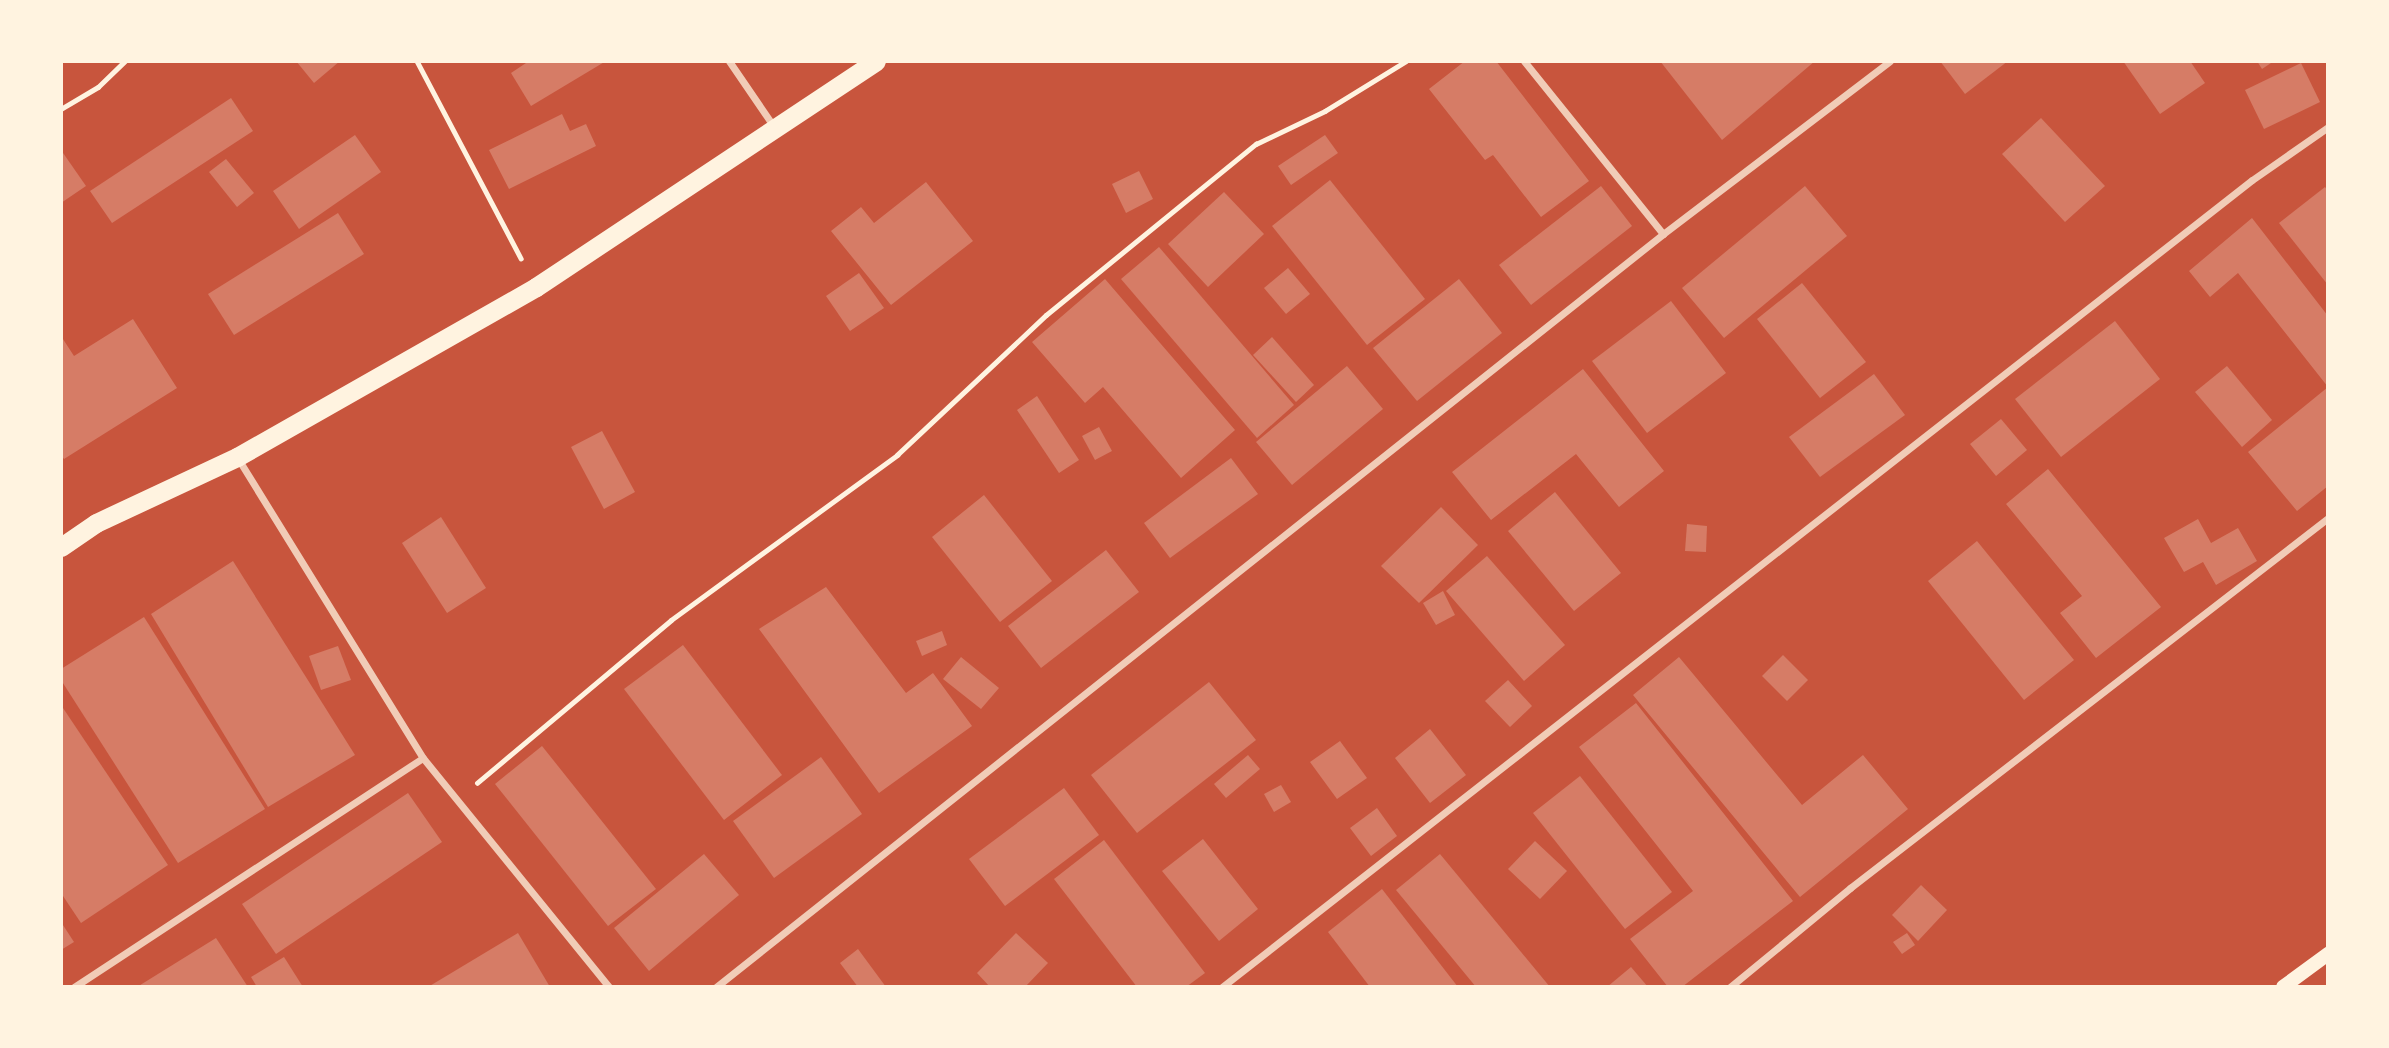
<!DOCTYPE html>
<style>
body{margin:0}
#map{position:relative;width:2389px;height:1048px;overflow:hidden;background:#c8553d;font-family:Cabin,sans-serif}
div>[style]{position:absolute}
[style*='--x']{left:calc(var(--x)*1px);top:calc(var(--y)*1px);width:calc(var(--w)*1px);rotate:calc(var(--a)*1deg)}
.building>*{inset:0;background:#d67c66}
.path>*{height:4.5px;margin:-2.25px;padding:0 2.25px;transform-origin:2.25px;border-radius:2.25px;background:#fff3e0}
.minor>*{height:7px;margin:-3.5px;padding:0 3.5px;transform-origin:3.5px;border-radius:3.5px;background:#f1ccb7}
.secondary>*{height:14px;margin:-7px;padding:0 7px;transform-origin:7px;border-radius:7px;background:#fff3e0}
.trunk>*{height:19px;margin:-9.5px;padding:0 9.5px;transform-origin:9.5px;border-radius:9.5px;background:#fff3e0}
span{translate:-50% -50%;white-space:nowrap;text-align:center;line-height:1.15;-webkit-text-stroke:5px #fff3e0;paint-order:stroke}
.frame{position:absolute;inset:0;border:63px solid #fff3e0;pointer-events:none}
</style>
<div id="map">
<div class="building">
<i style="clip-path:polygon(296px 61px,340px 61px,314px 83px)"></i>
<i style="clip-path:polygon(529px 61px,606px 61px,531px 106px,511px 73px)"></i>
<i style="clip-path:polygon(1465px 61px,1496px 61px,1589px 181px,1541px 217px,1493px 155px,1485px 160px,1429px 89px)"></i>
<i style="clip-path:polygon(1660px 61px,1815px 61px,1722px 140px)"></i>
<i style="clip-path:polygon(1940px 61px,2008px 61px,1965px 94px)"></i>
<i style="clip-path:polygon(2123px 61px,2190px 61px,2205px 83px,2160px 114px)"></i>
<i style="clip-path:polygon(2257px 61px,2274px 61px,2262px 69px)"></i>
<i style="clip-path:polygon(2301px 63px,2320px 102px,2264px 129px,2245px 90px)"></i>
<i style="clip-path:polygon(231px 98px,253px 131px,112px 223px,90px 191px)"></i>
<i style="clip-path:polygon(562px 114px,570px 131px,586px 124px,596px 146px,509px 189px,489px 150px)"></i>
<i style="clip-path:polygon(2041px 118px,2105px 186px,2065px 222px,2002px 154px)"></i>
<i style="clip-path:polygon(355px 135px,381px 172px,299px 229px,273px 191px)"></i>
<i style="clip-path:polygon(1325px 135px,1338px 153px,1291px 185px,1278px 166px)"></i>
<i style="clip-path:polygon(61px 150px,86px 186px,61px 203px)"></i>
<i style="clip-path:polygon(226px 159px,254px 193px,237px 207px,209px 172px)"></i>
<i style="clip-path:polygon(1139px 171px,1153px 199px,1126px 213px,1112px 184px)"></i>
<i style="clip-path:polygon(1330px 180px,1425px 299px,1367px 345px,1272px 226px)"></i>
<i style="clip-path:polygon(926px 182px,973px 241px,891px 305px,831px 231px,861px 207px,874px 223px)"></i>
<i style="clip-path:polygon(1601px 186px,1632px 226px,1531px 305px,1499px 265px)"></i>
<i style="clip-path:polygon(1805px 186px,1847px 236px,1724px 338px,1682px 288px)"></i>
<i style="clip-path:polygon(2325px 187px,2328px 191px,2328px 285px,2279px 223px)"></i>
<i style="clip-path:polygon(1224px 192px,1264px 234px,1208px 287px,1168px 244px)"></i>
<i style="clip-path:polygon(338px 213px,364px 254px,234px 335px,208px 294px)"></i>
<i style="clip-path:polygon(2252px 218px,2328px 316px,2328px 486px,2297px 511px,2248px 452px,2328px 387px,2238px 273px,2210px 297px,2189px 271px)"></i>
<i style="clip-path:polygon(1159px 247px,1294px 405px,1257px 438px,1121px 279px)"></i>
<i style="clip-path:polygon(1288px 268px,1310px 294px,1286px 314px,1264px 288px)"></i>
<i style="clip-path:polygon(859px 273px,884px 308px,850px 331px,826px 296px)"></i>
<i style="clip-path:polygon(1105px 279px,1235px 430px,1181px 478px,1103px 387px,1085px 403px,1032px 342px)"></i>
<i style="clip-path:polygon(1459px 279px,1502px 333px,1417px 401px,1373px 348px)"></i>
<i style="clip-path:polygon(1802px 283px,1866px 362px,1820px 398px,1757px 319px)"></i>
<i style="clip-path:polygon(1671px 301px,1726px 373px,1647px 433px,1592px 361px)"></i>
<i style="clip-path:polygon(133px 319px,177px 388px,64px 459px,61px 455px,61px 336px,74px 356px)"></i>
<i style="clip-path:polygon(2115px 321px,2160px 379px,2061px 457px,2015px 399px)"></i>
<i style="clip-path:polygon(1272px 337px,1314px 385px,1296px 402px,1253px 355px)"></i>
<i style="clip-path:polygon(1347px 366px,1383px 409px,1292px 485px,1256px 442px)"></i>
<i style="clip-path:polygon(2227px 366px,2272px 420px,2242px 447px,2195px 392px)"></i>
<i style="clip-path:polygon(1583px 369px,1664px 471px,1619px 507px,1576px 454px,1491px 520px,1452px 472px)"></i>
<i style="clip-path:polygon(1874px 374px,1905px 415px,1820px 477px,1789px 437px)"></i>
<i style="clip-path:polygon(1037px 396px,1079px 460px,1059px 473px,1017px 410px)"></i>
<i style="clip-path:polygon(2001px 419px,2027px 450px,1996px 476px,1970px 444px)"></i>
<i style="clip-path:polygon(1099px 427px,1112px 451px,1095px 460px,1082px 436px)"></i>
<i style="clip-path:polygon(602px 431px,635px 492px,604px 509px,571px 447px)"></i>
<i style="clip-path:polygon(1231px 458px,1258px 494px,1170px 558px,1144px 523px)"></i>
<i style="clip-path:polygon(2048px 469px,2161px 607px,2096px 658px,2060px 613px,2082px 596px,2006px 504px)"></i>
<i style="clip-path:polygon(1555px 492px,1621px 573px,1574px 611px,1508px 531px)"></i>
<i style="clip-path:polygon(984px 495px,1052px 581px,1000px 622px,932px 537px)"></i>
<i style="clip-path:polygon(1441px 507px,1478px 545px,1419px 603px,1381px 566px)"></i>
<i style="clip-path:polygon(441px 517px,486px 588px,447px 613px,402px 543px)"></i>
<i style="clip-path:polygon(2198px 519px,2211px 543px,2238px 528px,2257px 561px,2216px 585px,2203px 562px,2184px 572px,2164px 538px)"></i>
<i style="clip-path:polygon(1687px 524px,1707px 526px,1706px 552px,1685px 551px)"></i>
<i style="clip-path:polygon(1977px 541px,2074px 660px,2024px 700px,1928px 581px)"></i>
<i style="clip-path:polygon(1106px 550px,1139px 592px,1041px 668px,1008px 626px)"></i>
<i style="clip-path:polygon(1487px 556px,1565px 645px,1524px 681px,1446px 591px)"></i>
<i style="clip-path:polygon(233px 561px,355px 755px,268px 807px,151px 614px)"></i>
<i style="clip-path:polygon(826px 587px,906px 693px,933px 673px,972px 726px,879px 793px,759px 629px)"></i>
<i style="clip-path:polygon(1443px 591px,1455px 615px,1436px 625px,1423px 603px)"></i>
<i style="clip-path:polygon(144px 617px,265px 809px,178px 863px,61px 680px,61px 669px)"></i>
<i style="clip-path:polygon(942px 631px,947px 645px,922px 656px,916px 641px)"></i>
<i style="clip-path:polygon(683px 645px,782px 775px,724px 820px,624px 689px)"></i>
<i style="clip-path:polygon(338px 646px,351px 680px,321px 690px,309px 656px)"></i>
<i style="clip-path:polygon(1783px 655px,1808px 680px,1787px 701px,1762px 676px)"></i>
<i style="clip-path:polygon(961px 657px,999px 688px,981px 709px,943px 679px)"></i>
<i style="clip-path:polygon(1679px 657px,1802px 805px,1863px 755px,1908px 809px,1800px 897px,1633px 695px)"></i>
<i style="clip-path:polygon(1508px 680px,1532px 706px,1510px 727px,1485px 701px)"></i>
<i style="clip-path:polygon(1209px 682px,1256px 740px,1137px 833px,1091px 775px)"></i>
<i style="clip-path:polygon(1636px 703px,1793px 901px,1682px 987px,1668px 987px,1630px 939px,1693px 891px,1579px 747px)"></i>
<i style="clip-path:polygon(61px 705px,168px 865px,81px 923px,61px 893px)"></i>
<i style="clip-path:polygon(1430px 729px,1466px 775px,1430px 803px,1395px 758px)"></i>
<i style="clip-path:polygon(1340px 741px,1367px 778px,1337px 799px,1310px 762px)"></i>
<i style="clip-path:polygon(542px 746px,656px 889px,608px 926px,495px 784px)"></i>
<i style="clip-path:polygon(1248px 755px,1260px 769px,1226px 798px,1214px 784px)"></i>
<i style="clip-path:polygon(821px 757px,862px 814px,774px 878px,733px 821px)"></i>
<i style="clip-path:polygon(1580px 776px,1672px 892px,1625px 929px,1533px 813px)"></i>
<i style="clip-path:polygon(1281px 785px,1291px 802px,1274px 812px,1264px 794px)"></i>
<i style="clip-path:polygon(1064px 788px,1099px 835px,1005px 906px,969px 859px)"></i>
<i style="clip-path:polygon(408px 793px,442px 842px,276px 954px,242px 904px)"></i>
<i style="clip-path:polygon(1377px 808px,1397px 836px,1371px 856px,1350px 828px)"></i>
<i style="clip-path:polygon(1203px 839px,1258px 909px,1219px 941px,1162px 871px)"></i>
<i style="clip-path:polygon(1104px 840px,1205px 973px,1186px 987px,1137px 987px,1054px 879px)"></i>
<i style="clip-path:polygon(1535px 841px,1567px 871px,1540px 899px,1508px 869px)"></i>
<i style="clip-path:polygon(704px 854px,739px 895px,649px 971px,614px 928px)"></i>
<i style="clip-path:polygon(1440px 854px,1550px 987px,1476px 987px,1396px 890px)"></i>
<i style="clip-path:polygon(1921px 885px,1947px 910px,1918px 941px,1892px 915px)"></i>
<i style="clip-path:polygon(1382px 889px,1458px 987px,1370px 987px,1328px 932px)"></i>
<i style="clip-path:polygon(61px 922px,74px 942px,61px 950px)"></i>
<i style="clip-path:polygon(518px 933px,550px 987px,428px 987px)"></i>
<i style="clip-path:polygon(1016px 933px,1048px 963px,1025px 987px,990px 987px,977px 973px)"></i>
<i style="clip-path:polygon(1907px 933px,1915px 945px,1902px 954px,1893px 942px)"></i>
<i style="clip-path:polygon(216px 938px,248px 987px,137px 987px)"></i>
<i style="clip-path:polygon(858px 949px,886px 987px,858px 987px,840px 963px)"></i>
<i style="clip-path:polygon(284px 957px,303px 987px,257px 987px,251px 977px)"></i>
<i style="clip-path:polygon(1631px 967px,1648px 987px,1607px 987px)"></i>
</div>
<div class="path">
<i style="--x:417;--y:61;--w:223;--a:62.2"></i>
<i style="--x:61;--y:109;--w:43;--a:-30.7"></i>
<i style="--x:98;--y:87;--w:37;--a:-44"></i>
<i style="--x:477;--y:783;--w:253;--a:-40"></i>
<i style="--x:671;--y:620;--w:280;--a:-36.1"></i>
<i style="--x:897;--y:455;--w:204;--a:-43.2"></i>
<i style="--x:1046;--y:315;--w:271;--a:-39.2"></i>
<i style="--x:1256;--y:144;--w:76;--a:-25.6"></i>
<i style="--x:1325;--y:111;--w:95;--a:-31.7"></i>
</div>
<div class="minor">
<i style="--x:729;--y:61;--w:80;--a:55.7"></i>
<i style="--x:1524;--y:61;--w:222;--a:51.2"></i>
<i style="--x:237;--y:457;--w:354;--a:58.3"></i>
<i style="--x:423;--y:758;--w:295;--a:50.9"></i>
<i style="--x:74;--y:987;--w:417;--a:-33.3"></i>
<i style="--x:716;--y:987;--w:1210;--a:-38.49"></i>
<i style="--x:1663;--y:234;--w:285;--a:-37.3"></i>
<i style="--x:1222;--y:987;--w:1308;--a:-38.08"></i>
<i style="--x:2252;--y:180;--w:93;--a:-34.9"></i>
<i style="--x:1730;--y:987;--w:156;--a:-39.5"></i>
<i style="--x:1850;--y:888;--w:604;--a:-37.74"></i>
</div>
<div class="secondary">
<i style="--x:2283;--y:987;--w:56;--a:-36.3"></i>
</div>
<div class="trunk">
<i style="--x:61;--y:547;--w:42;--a:-34.4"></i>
<i style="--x:96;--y:523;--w:156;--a:-25.1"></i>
<i style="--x:237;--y:457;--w:344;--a:-29.6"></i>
<i style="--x:536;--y:287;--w:408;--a:-33.6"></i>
</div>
<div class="frame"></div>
</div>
